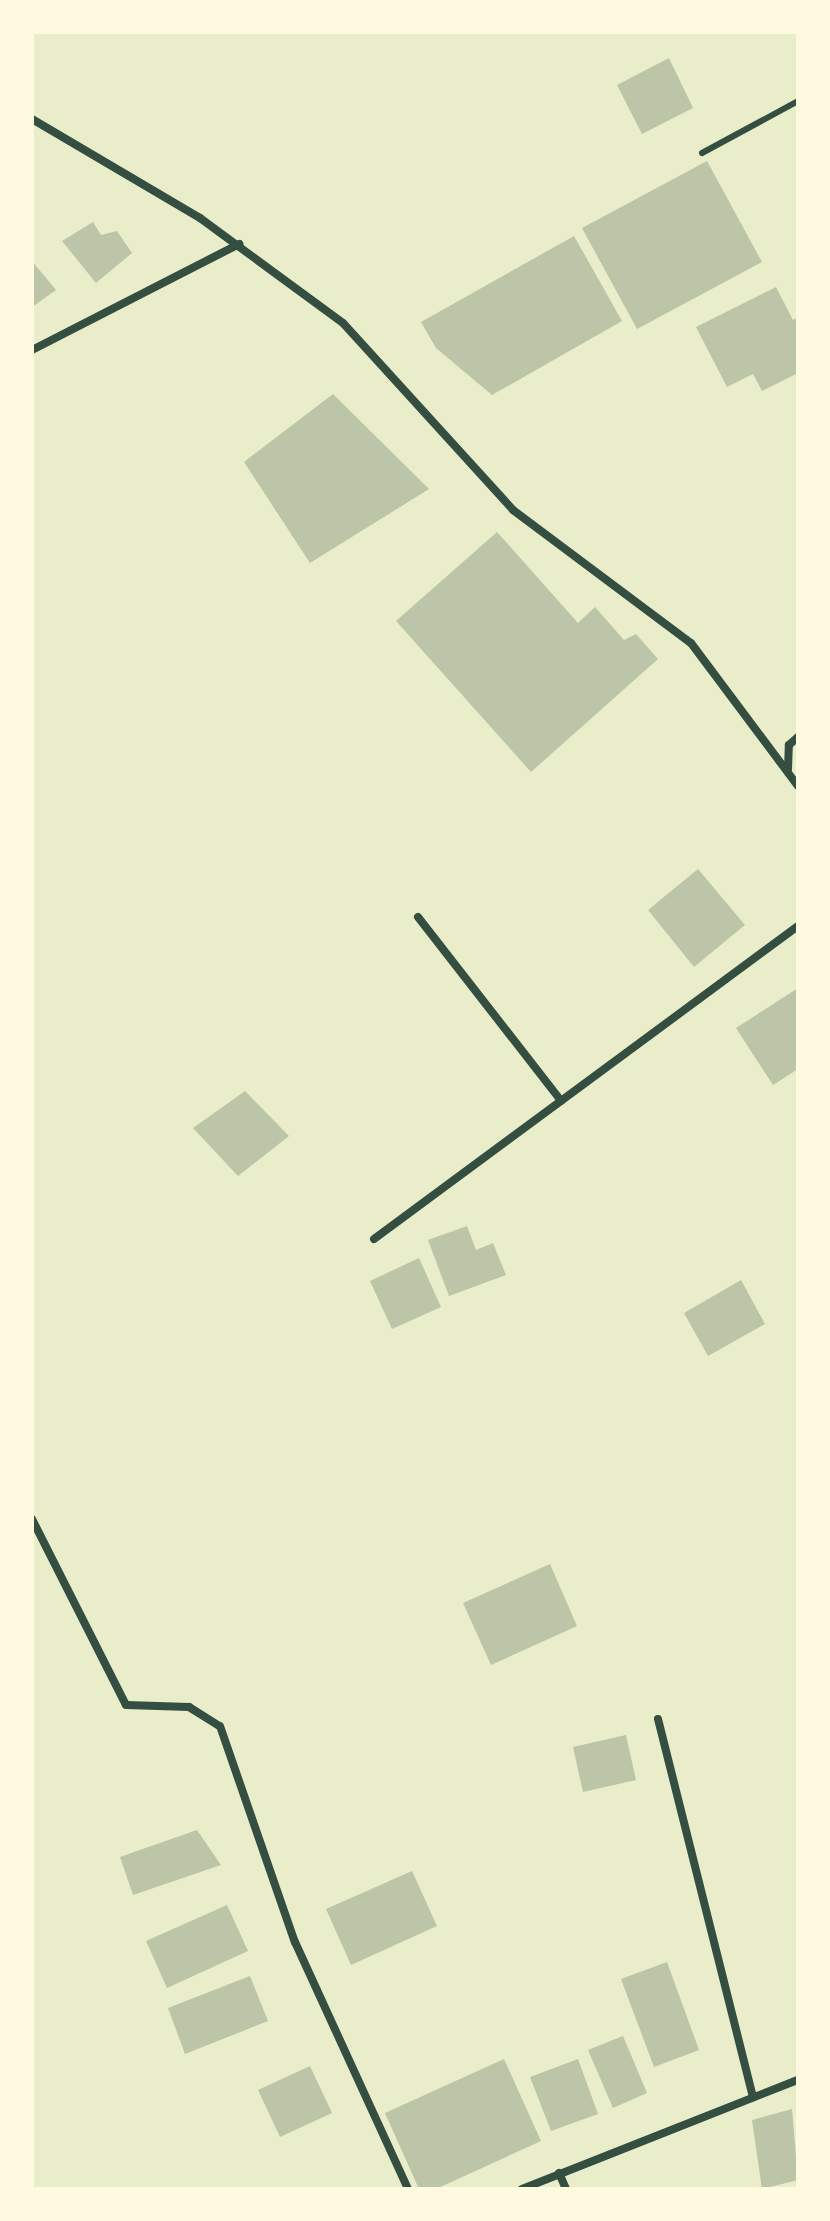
<!DOCTYPE html>
<style>
body{margin:0}
#map{position:relative;width:830px;height:2221px;overflow:hidden;background:#e9edc9;font-family:Lato,sans-serif}
div>[style]{position:absolute}
[style*='--x']{left:calc(var(--x)*1px);top:calc(var(--y)*1px);width:calc(var(--w)*1px);rotate:calc(var(--a)*1deg)}
.building>*{inset:0;background:#bcc5a7}
.service>*{height:6px;margin:-3px;padding:0 3px;transform-origin:3px;border-radius:3px;background:#344e41}
.minor>*{height:8px;margin:-4px;padding:0 4px;transform-origin:4px;border-radius:4px;background:#344e41}
span{translate:-50% -50%;white-space:nowrap;text-align:center;line-height:1.15;-webkit-text-stroke:6px #fefae0;paint-order:stroke}
.frame{position:absolute;inset:0;border:34px solid #fefae0;pointer-events:none}
</style>
<div id="map">
<div class="building">
<i style="clip-path:polygon(669px 58px,693px 108px,642px 134px,617px 85px)"></i>
<i style="clip-path:polygon(707px 161px,762px 262px,637px 329px,582px 228px)"></i>
<i style="clip-path:polygon(93px 222px,101px 235px,117px 231px,132px 253px,96px 283px,62px 241px)"></i>
<i style="clip-path:polygon(574px 236px,622px 321px,492px 395px,436px 348px,421px 322px)"></i>
<i style="clip-path:polygon(32px 261px,56px 290px,32px 307px)"></i>
<i style="clip-path:polygon(776px 287px,793px 320px,798px 317px,798px 373px,762px 391px,753px 374px,727px 387px,696px 327px)"></i>
<i style="clip-path:polygon(333px 394px,429px 489px,310px 563px,244px 462px)"></i>
<i style="clip-path:polygon(497px 532px,578px 623px,595px 607px,624px 640px,636px 634px,658px 659px,531px 772px,396px 621px)"></i>
<i style="clip-path:polygon(698px 869px,745px 925px,694px 967px,648px 910px)"></i>
<i style="clip-path:polygon(798px 988px,798px 1069px,773px 1085px,736px 1028px)"></i>
<i style="clip-path:polygon(245px 1091px,289px 1136px,238px 1176px,193px 1128px)"></i>
<i style="clip-path:polygon(467px 1226px,476px 1250px,493px 1243px,506px 1275px,449px 1296px,428px 1240px)"></i>
<i style="clip-path:polygon(419px 1258px,441px 1307px,392px 1329px,370px 1281px)"></i>
<i style="clip-path:polygon(741px 1280px,765px 1324px,708px 1356px,684px 1313px)"></i>
<i style="clip-path:polygon(550px 1564px,577px 1626px,491px 1665px,463px 1603px)"></i>
<i style="clip-path:polygon(626px 1735px,636px 1780px,583px 1792px,573px 1747px)"></i>
<i style="clip-path:polygon(197px 1830px,221px 1865px,133px 1895px,120px 1857px)"></i>
<i style="clip-path:polygon(412px 1871px,437px 1926px,351px 1965px,326px 1909px)"></i>
<i style="clip-path:polygon(227px 1905px,248px 1951px,167px 1988px,146px 1941px)"></i>
<i style="clip-path:polygon(667px 1962px,699px 2050px,654px 2067px,621px 1979px)"></i>
<i style="clip-path:polygon(250px 1976px,268px 2021px,185px 2054px,168px 2008px)"></i>
<i style="clip-path:polygon(623px 2036px,647px 2093px,613px 2108px,588px 2050px)"></i>
<i style="clip-path:polygon(504px 2059px,541px 2141px,436px 2189px,419px 2189px,385px 2113px)"></i>
<i style="clip-path:polygon(578px 2059px,598px 2114px,551px 2131px,530px 2077px)"></i>
<i style="clip-path:polygon(310px 2066px,332px 2113px,280px 2137px,258px 2090px)"></i>
<i style="clip-path:polygon(792px 2109px,798px 2180px,762px 2189px,752px 2120px)"></i>
</div>
<div class="service">
<i style="--x:702;--y:153;--w:109;--a:-28.4"></i>
</div>
<div class="minor">
<i style="--x:32;--y:119;--w:195;--a:30.5"></i>
<i style="--x:200;--y:218;--w:177;--a:36.3"></i>
<i style="--x:343;--y:323;--w:253;--a:47.7"></i>
<i style="--x:513;--y:510;--w:222;--a:36.8"></i>
<i style="--x:691;--y:643;--w:179;--a:53.2"></i>
<i style="--x:32;--y:350;--w:233;--a:-27.1"></i>
<i style="--x:788;--y:769;--w:24;--a:-88"></i>
<i style="--x:789;--y:745;--w:12;--a:-42"></i>
<i style="--x:418;--y:917;--w:233;--a:52.1"></i>
<i style="--x:374;--y:1239;--w:527;--a:-36.44"></i>
<i style="--x:32;--y:1519;--w:208;--a:63.2"></i>
<i style="--x:126;--y:1705;--w:63;--a:1.8"></i>
<i style="--x:189;--y:1707;--w:36;--a:32"></i>
<i style="--x:220;--y:1726;--w:229;--a:70.9"></i>
<i style="--x:295;--y:1942;--w:272;--a:65.4"></i>
<i style="--x:658;--y:1719;--w:390;--a:75.9"></i>
<i style="--x:559;--y:2173;--w:17;--a:66"></i>
<i style="--x:522;--y:2189;--w:297;--a:-21.6"></i>
</div>
<div class="frame"></div>
</div>
